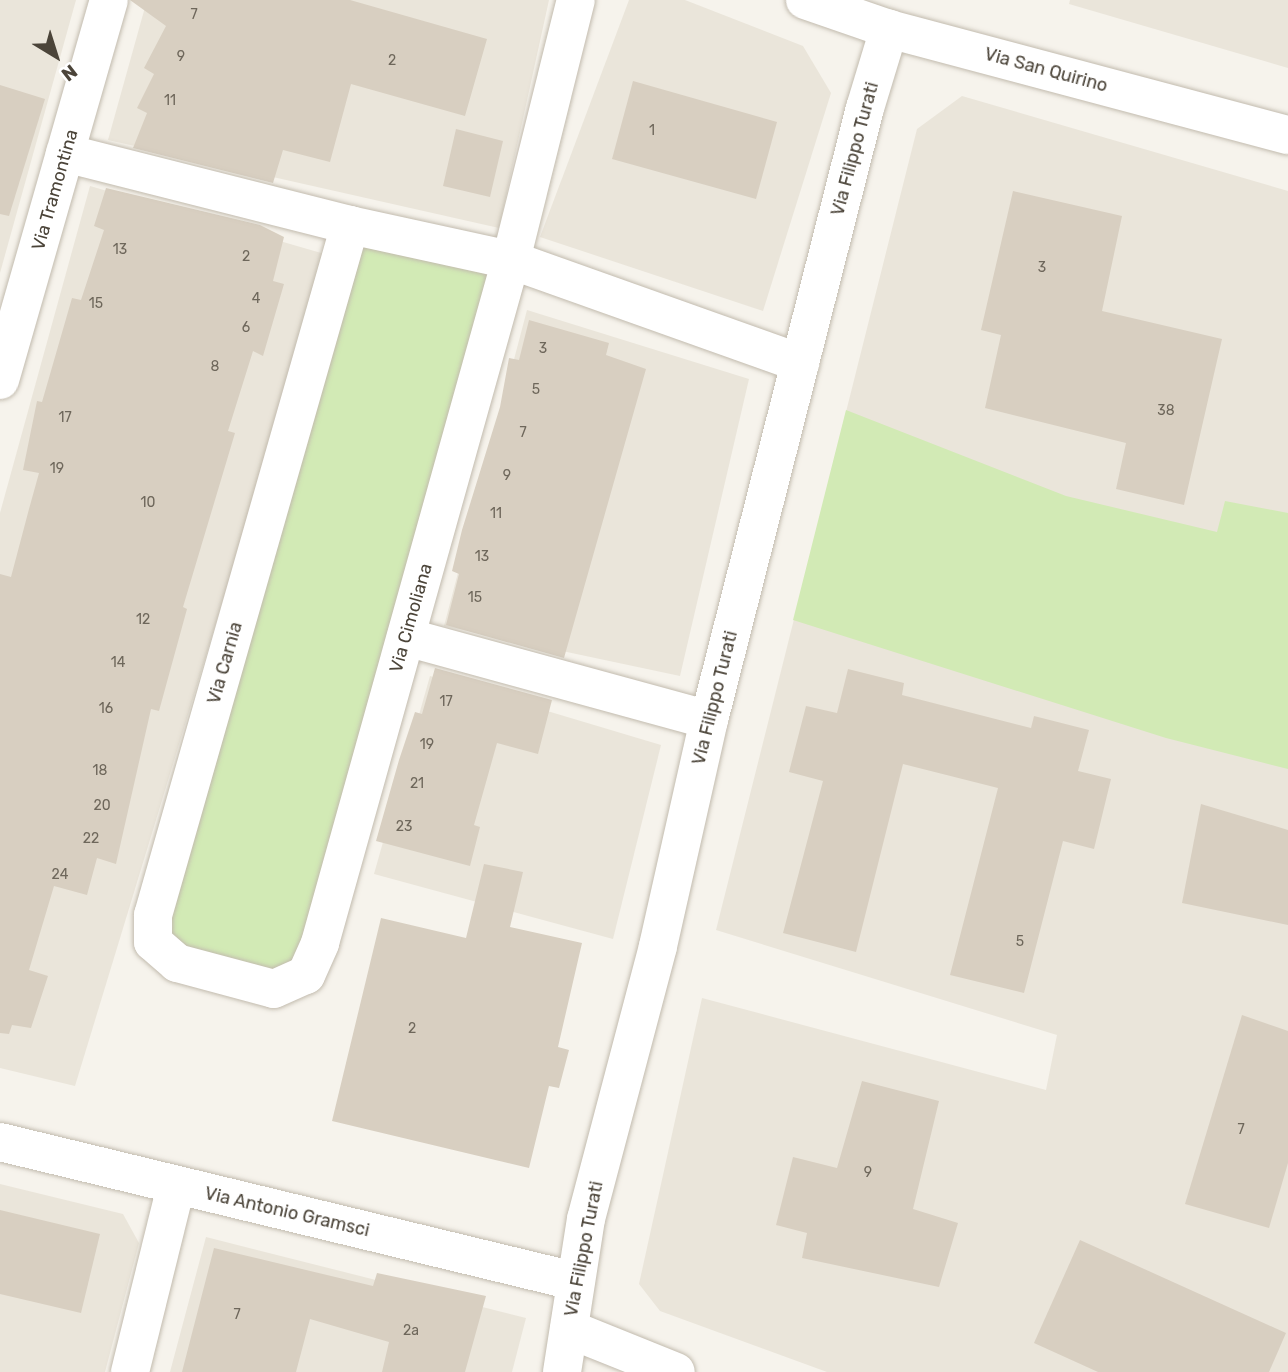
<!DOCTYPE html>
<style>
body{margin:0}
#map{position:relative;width:1288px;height:1372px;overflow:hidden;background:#f6f3ec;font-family:Rubik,sans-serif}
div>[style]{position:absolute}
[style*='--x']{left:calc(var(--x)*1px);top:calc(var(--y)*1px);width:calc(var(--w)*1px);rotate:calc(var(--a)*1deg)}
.residential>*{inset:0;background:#eae5da}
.green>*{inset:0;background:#d2eab5}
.building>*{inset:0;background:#d8cfc1}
.roads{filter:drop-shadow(0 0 2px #c2bbae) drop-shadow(0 0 2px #c2bbae)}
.minor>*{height:38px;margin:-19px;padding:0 19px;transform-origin:19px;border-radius:19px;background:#fff}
span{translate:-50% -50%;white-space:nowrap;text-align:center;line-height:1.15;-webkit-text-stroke:7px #fff;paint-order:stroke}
.number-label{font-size:14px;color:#6e675b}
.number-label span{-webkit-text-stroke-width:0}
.street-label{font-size:18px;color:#4b4439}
.north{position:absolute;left:21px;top:21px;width:70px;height:70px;-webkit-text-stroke:5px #fff;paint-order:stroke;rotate:142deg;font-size:19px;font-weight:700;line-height:28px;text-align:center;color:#4b4439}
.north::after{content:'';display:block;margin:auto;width:24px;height:32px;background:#4b4439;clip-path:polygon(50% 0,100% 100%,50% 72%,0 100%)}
</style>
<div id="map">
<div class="residential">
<i style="clip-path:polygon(0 0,76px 0,0 273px)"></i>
<i style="clip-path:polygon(147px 0,549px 0,499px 228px,108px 140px)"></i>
<i style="clip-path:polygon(629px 0,685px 0,803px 46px,831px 93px,763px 311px,540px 237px)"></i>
<i style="clip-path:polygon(1070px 0,1288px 0,1288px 68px,1069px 4px)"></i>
<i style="clip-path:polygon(962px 96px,1288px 191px,1288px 1372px,827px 1372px,660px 1311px,639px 1284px,702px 998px,1046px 1090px,1057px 1035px,716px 930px,917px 129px)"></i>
<i style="clip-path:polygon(90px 186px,328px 255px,75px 1086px,0 1068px,0 513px)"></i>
<i style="clip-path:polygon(527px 310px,749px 379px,680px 676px,444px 626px)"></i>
<i style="clip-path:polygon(430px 676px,661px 745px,613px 939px,374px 874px)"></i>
<i style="clip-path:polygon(0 1184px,123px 1214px,139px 1243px,105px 1372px,0 1372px)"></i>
<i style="clip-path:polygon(206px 1237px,526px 1318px,512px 1372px,170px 1372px)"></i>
</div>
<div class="green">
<i style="clip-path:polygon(350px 225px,511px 260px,306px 975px,177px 963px,153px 915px)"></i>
<i style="clip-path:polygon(846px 410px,1066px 496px,1217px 532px,1225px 501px,1288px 513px,1288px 769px,1166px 738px,793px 620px)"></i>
</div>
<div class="building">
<i style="clip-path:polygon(130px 0,350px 0,487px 39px,465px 116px,351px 84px,330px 162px,283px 150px,273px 183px,133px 148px,147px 113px,137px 108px,154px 74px,144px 68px,166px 26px)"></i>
<i style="clip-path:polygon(633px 81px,777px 122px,756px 199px,612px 159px)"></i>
<i style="clip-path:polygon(0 85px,45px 99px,9px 216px,0 214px)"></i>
<i style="clip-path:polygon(456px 129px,503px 141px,490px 197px,443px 186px)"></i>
<i style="clip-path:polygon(106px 188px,260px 225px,284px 237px,273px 281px,284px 284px,263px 356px,253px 351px,228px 431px,235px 433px,183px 607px,187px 609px,159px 711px,151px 709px,116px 864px,97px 858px,87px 895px,54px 886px,29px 970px,48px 976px,31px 1028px,12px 1025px,9px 1034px,0 1033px,0 574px,11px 577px,29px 509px,39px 473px,23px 470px,37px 401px,42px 402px,72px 298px,81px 300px,104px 230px,94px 226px)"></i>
<i style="clip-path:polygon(1013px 191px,1122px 216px,1102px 311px,1222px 339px,1184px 505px,1116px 489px,1126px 443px,985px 408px,1001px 335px,981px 330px)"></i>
<i style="clip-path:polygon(529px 320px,609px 343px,606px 355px,646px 369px,564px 658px,446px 625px,459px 574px,452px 571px,462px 530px,500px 407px,509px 358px,519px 360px)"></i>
<i style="clip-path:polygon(435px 668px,552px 700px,538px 754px,497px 743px,474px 825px,480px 827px,470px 866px,376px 841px,399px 760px,415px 712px,422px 714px)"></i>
<i style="clip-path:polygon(848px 669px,904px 683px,902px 695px,1031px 728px,1034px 716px,1089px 730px,1078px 771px,1111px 779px,1094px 849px,1063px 841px,1024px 993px,950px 975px,998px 788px,903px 764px,856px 952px,783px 933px,823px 781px,789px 772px,806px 706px,837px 713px)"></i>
<i style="clip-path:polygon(1201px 804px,1288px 830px,1288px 925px,1182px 903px)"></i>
<i style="clip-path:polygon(484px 864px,523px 872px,510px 927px,582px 943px,558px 1047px,569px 1050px,559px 1088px,549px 1086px,529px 1168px,332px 1121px,381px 918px,466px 938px)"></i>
<i style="clip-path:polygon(1242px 1015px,1288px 1031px,1288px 1163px,1269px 1228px,1185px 1204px)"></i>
<i style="clip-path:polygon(862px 1081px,939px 1101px,913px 1209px,958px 1223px,939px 1287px,802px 1258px,807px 1233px,776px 1225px,793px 1157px,837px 1168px)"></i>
<i style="clip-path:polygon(0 1210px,100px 1234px,81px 1313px,0 1294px)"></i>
<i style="clip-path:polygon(1080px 1240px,1286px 1333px,1269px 1372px,1098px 1372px,1034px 1343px)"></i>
<i style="clip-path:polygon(214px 1248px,373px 1286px,377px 1273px,486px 1296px,465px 1372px,382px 1372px,389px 1342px,310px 1319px,296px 1372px,182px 1372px)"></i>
</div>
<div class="roads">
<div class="minor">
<i style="--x:805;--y:0;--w:89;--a:19"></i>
<i style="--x:889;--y:29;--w:413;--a:14.9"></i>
<i style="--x:65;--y:153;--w:294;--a:14.2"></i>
<i style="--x:350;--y:225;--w:165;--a:12.3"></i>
<i style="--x:511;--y:260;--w:307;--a:19.6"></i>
<i style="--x:350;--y:225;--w:718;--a:105.93"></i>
<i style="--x:153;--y:915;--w:27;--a:90"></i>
<i style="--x:153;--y:942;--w:32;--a:41"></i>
<i style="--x:177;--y:963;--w:100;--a:15"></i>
<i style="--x:274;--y:989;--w:35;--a:-24"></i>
<i style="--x:306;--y:975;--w:35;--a:-66"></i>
<i style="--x:320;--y:943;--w:709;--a:-74.38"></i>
<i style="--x:511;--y:260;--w:268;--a:-76"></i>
<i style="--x:0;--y:380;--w:395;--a:-74"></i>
<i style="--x:406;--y:637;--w:314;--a:15.3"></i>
<i style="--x:0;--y:1142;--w:591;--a:13.61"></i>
<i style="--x:569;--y:1329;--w:115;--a:21.9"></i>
<i style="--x:130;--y:1372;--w:192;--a:-76.1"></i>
<i style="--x:562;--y:1372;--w:155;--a:-81.1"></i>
<i style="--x:586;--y:1219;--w:282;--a:-75.2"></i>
<i style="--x:658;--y:946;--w:232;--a:-77.3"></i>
<i style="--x:709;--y:720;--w:632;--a:-75.7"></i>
<i style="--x:865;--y:108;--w:83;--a:-73.1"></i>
</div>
</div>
<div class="number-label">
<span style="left:194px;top:15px">7</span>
<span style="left:181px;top:57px">9</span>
<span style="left:392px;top:61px">2</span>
<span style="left:170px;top:101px">11</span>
<span style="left:652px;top:131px">1</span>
<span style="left:120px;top:250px">13</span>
<span style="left:246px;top:257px">2</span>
<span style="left:1042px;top:268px">3</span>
<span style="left:256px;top:299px">4</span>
<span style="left:96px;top:304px">15</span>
<span style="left:246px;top:328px">6</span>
<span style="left:543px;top:349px">3</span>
<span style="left:215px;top:367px">8</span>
<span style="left:536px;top:390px">5</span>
<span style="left:1166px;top:411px">38</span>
<span style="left:65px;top:418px">17</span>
<span style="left:523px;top:433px">7</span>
<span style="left:57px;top:469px">19</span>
<span style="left:507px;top:476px">9</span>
<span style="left:148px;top:503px">10</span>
<span style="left:496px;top:514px">11</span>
<span style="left:482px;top:557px">13</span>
<span style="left:475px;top:598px">15</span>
<span style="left:143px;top:620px">12</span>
<span style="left:118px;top:663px">14</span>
<span style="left:446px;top:702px">17</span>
<span style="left:106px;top:709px">16</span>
<span style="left:427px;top:745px">19</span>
<span style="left:100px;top:771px">18</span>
<span style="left:417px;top:784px">21</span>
<span style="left:102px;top:806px">20</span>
<span style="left:404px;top:827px">23</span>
<span style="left:91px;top:839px">22</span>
<span style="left:60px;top:875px">24</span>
<span style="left:1020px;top:942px">5</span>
<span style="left:412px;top:1029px">2</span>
<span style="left:1241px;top:1130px">7</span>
<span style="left:868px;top:1173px">9</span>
<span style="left:237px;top:1315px">7</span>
<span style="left:411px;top:1331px">2a</span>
</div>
<div class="street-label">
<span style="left:1046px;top:70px;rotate:15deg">Via San Quirino</span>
<span style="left:855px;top:149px;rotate:-75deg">Via Filippo Turati</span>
<span style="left:55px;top:190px;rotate:-74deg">Via Tramontina</span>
<span style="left:411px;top:618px;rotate:-74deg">Via Cimoliana</span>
<span style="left:225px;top:663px;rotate:-74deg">Via Carnia</span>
<span style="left:715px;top:698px;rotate:-76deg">Via Filippo Turati</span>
<span style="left:287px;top:1212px;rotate:13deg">Via Antonio Gramsci</span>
<span style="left:584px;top:1249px;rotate:-79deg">Via Filippo Turati</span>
</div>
<div class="north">N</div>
</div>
